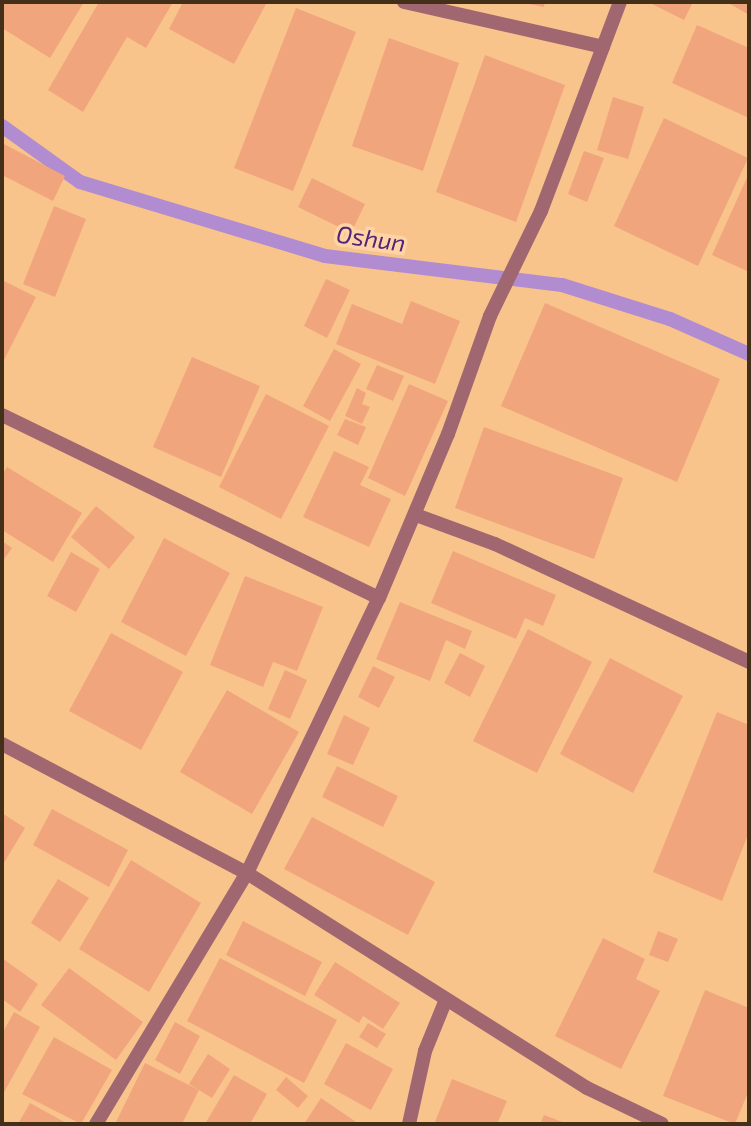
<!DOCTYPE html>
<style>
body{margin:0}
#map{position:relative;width:751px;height:1126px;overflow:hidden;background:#f8c48c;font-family:"Exo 2",sans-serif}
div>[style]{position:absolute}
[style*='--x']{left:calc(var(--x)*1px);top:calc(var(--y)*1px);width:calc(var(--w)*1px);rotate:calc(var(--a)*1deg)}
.stream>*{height:14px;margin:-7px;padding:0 7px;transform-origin:7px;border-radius:7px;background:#b18cd1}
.building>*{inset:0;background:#f1a57d}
.minor>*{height:14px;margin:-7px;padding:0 7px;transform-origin:7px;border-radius:7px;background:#a16771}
span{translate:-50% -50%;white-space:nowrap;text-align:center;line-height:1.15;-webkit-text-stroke:7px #fed4a7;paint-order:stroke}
.water-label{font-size:24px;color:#532374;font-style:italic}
.frame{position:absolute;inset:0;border:4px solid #442f18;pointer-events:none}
</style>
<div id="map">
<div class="stream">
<i style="--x:2;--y:126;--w:96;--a:35.7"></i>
<i style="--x:80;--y:182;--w:256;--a:16.8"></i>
<i style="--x:325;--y:256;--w:239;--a:7"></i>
<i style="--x:562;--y:285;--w:113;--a:17.5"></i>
<i style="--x:670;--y:319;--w:86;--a:23.9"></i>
</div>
<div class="building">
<i style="clip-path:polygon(2px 2px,84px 2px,50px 58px,2px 28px)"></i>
<i style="clip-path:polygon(99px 2px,173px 2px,146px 48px,127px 37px,83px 112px,48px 90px)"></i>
<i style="clip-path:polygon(183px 2px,267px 2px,234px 64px,169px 29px)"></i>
<i style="clip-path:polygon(520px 2px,545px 2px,544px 7px)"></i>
<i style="clip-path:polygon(648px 2px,693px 2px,684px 20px)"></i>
<i style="clip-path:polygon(727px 2px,749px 2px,749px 15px)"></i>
<i style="clip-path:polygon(296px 8px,356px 32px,293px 191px,234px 168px)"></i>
<i style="clip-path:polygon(697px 25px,749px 48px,749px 118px,672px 83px)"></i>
<i style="clip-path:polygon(389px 38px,459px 63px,423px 171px,352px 146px)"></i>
<i style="clip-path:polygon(485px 55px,565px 85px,516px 222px,436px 192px)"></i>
<i style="clip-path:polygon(613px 97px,644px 107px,628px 159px,597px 150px)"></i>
<i style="clip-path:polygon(664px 118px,748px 158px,698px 266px,614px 226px)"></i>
<i style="clip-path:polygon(2px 143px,65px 176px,53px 201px,2px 175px)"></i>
<i style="clip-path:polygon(584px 151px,604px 158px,587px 202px,568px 194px)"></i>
<i style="clip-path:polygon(749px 173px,749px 272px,712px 255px)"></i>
<i style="clip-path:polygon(312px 178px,365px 204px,351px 233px,298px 207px)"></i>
<i style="clip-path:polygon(54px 206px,86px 219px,55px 297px,23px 284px)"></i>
<i style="clip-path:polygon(326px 279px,350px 290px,327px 338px,304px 326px)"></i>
<i style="clip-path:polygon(2px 280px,36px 297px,2px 364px)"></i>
<i style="clip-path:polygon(411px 301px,460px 321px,435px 384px,336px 344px,352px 304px,402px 324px)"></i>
<i style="clip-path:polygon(545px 303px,720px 379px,677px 482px,501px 406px)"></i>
<i style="clip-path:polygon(334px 349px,361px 364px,330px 421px,303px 406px)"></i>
<i style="clip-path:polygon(192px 357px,260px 386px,221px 477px,153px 447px)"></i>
<i style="clip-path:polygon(377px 365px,404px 376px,393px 401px,366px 389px)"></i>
<i style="clip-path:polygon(409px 384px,448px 401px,405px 496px,368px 478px)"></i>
<i style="clip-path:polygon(357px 388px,366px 393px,362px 404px,370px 407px,362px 424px,345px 416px)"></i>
<i style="clip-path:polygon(266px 394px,329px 426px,281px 519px,219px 487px)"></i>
<i style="clip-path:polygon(345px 419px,366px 427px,358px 445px,337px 435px)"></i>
<i style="clip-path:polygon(484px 427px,623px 478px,594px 559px,455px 508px)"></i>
<i style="clip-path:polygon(334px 451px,369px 467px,360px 485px,391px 499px,369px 547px,303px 517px)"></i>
<i style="clip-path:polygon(7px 467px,82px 513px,53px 562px,2px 530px,2px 475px)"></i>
<i style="clip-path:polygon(96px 506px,135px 537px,109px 569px,71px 537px)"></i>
<i style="clip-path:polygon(164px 538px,230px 573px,186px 656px,121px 622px)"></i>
<i style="clip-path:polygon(2px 541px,12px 548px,2px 562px)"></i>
<i style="clip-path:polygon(453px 551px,556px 595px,543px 626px,525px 618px,516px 639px,431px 603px)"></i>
<i style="clip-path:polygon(71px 552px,100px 569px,76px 612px,47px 596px)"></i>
<i style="clip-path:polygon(245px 576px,323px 607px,297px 671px,273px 662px,263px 687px,210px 665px)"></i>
<i style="clip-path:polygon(400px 602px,472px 631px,465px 649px,446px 640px,430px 681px,376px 659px)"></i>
<i style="clip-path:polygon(528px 629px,592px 662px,537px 773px,473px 741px)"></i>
<i style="clip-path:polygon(111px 633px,183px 672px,141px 750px,69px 711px)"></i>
<i style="clip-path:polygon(460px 653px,485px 666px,470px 697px,444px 683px)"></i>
<i style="clip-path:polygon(610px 658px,683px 696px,633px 793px,560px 754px)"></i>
<i style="clip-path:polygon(373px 666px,395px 677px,379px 708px,358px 697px)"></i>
<i style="clip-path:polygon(285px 670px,307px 680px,290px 719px,268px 709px)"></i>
<i style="clip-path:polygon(227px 690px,299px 732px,252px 814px,180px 772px)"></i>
<i style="clip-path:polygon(717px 712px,749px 725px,749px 832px,722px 901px,653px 872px)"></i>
<i style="clip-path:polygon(344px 715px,370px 728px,353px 765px,327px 754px)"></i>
<i style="clip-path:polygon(337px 766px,398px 796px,383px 827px,322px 797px)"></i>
<i style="clip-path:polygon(52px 809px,128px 850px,109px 887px,33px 845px)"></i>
<i style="clip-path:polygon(2px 813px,25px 828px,2px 866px)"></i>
<i style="clip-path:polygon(312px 817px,435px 882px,408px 935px,284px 869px)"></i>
<i style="clip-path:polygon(131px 860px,201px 903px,149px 992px,79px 949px)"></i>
<i style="clip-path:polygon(58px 879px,89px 898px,60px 942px,31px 923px)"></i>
<i style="clip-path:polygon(243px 921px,322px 962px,305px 996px,226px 955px)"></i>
<i style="clip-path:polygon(658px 931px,678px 939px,668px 962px,649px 955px)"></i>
<i style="clip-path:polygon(603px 938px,645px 959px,636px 979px,660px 991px,621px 1069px,555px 1036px)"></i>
<i style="clip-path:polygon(2px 958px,38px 984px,20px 1012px,2px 999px)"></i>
<i style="clip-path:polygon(220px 958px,337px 1020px,304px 1083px,187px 1021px)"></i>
<i style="clip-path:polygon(335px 962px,400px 1003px,383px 1029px,363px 1016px,359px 1023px,314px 995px)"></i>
<i style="clip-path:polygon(69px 968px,143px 1022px,116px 1060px,41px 1005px)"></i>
<i style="clip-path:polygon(705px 990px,749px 1008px,749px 1090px,735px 1124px,663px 1096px)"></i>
<i style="clip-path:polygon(14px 1012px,40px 1027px,2px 1096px,2px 1034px)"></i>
<i style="clip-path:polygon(175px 1022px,200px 1036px,180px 1074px,155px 1060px)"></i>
<i style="clip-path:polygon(368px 1023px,386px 1034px,377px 1048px,359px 1037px)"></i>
<i style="clip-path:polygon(54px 1037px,112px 1070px,81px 1124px,22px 1094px)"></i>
<i style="clip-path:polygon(346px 1043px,393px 1069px,371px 1110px,324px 1084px)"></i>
<i style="clip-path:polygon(208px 1054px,230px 1069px,212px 1098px,189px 1084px)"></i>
<i style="clip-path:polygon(145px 1063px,199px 1090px,182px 1124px,115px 1124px)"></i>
<i style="clip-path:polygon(234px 1075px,267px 1094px,250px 1124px,205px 1124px)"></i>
<i style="clip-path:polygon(286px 1077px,308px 1096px,298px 1108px,276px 1090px)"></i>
<i style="clip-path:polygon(452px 1079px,507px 1101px,497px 1124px,435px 1122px)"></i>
<i style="clip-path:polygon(321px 1098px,359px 1124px,304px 1124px)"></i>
<i style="clip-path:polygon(30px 1103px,68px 1124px,18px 1124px)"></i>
<i style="clip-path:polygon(544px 1115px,568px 1124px,540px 1124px)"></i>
</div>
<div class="minor">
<i style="--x:404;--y:2;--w:204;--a:12.7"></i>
<i style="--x:2;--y:415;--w:419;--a:25.9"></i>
<i style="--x:416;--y:515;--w:84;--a:20.2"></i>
<i style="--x:495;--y:544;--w:280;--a:24.9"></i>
<i style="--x:2;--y:744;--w:277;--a:27.8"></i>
<i style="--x:247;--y:873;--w:402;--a:32.3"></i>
<i style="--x:587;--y:1088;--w:83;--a:25.6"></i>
<i style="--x:96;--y:1124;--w:293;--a:-59"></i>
<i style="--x:247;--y:873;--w:305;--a:-64.4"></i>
<i style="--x:379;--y:598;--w:178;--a:-67.2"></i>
<i style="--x:448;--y:434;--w:125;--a:-70.4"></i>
<i style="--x:490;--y:316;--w:117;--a:-64.1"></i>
<i style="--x:541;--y:211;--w:223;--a:-69.3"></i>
<i style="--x:409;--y:1124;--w:75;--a:-77.6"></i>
<i style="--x:425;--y:1051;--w:53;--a:-67.8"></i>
</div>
<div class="water-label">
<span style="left:371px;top:238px;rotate:8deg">Oshun</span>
</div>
<div class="frame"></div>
</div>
